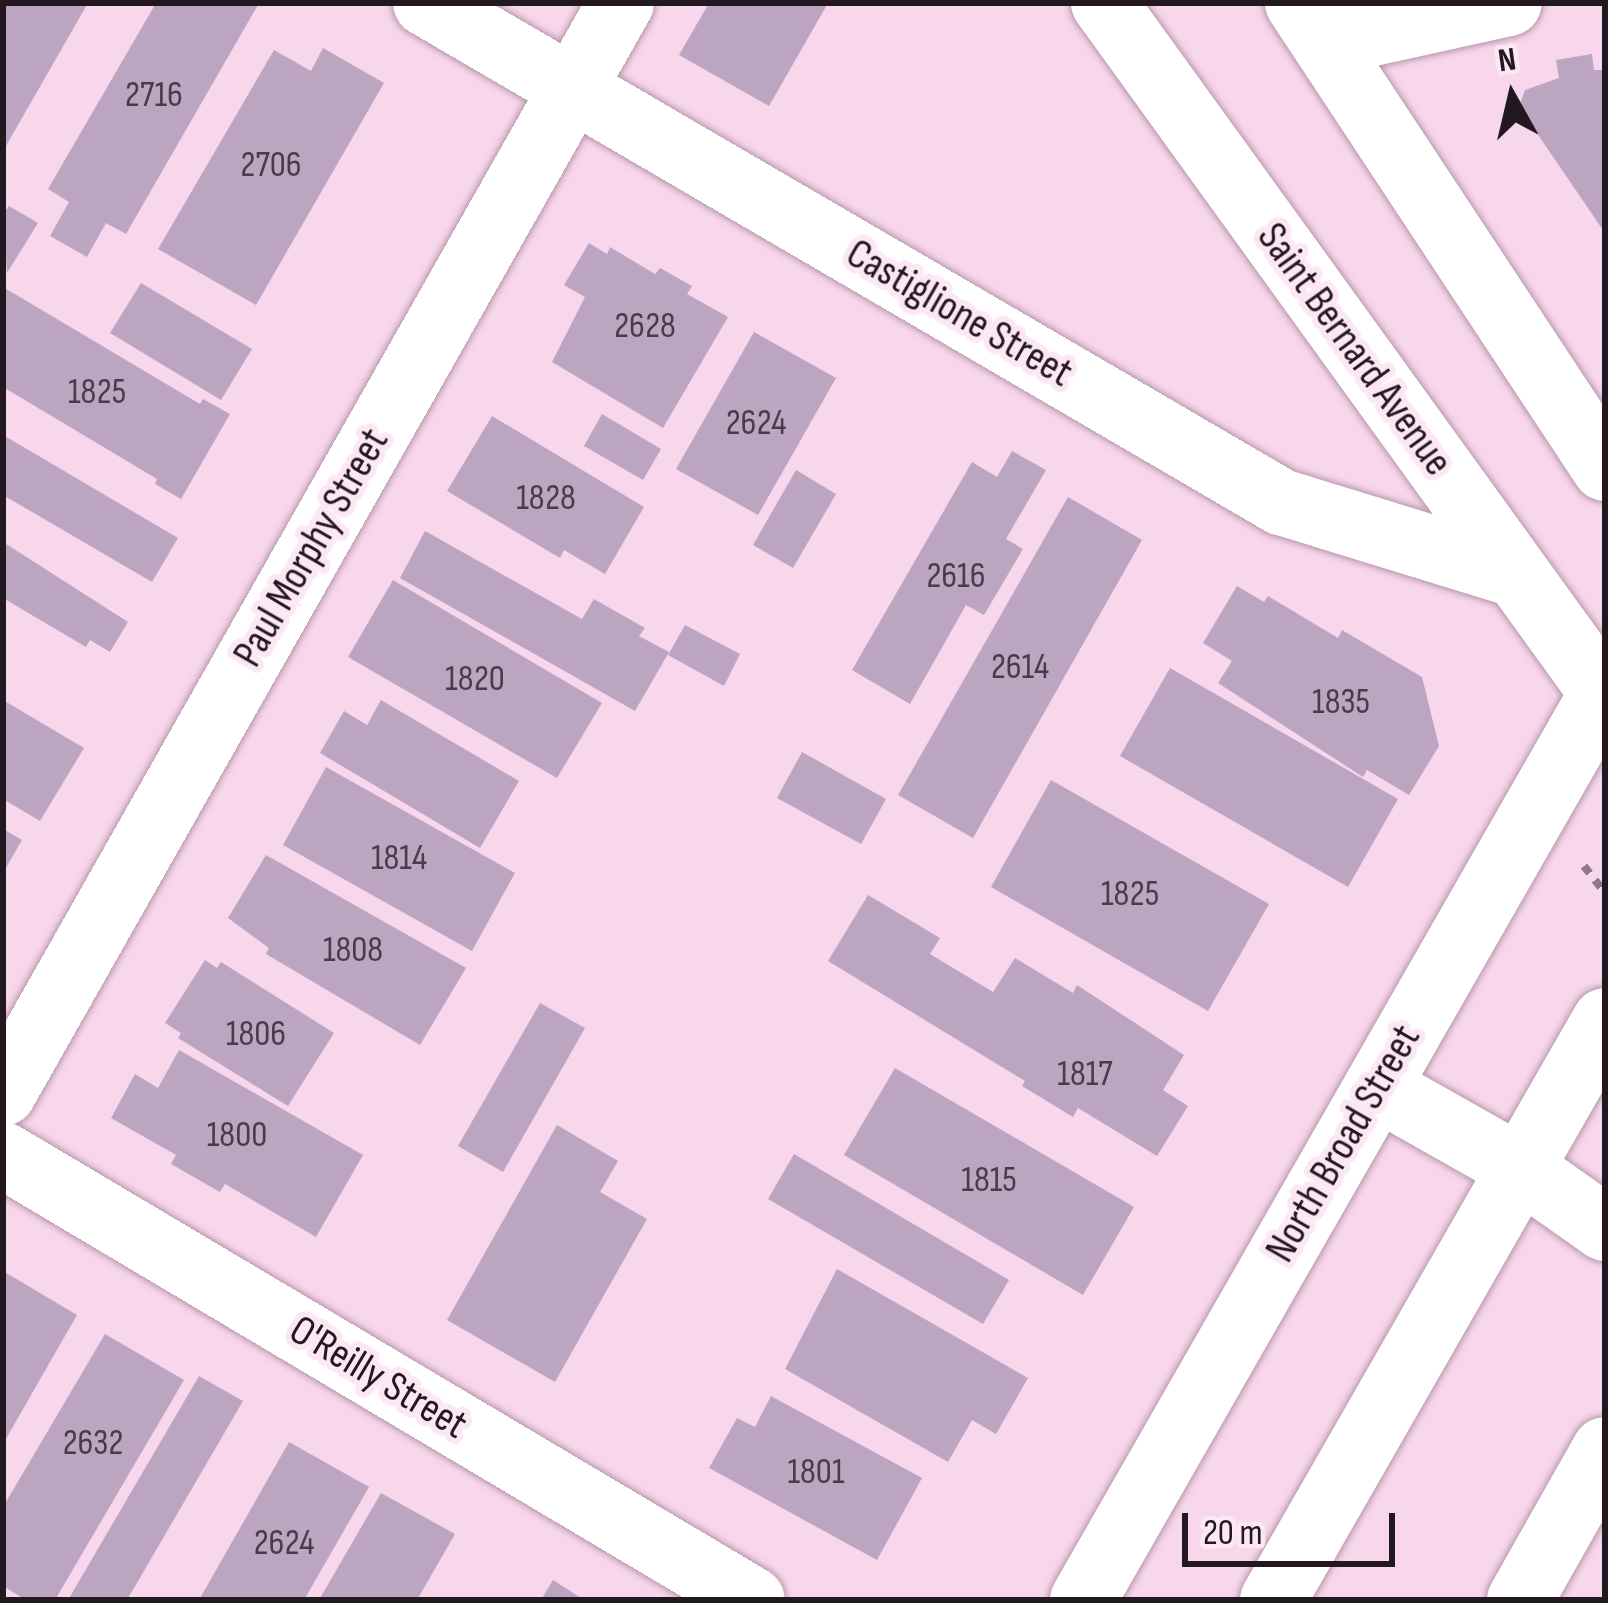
<!DOCTYPE html>
<style>
body{margin:0}
#map{position:relative;width:1608px;height:1603px;overflow:hidden;background:#f8d6ec;font-family:"Sofia Sans Condensed",sans-serif}
div>[style]{position:absolute}
[style*='--x']{left:calc(var(--x)*1px);top:calc(var(--y)*1px);width:calc(var(--w)*1px);rotate:calc(var(--a)*1deg)}
.building>*{inset:0;background:#bca5c0}
.path>*{height:8px;margin-top:-4px;transform-origin:0;background:repeating-linear-gradient(90deg,#907988 0 9px,transparent 0 18px)}
.roads{filter:drop-shadow(0 0 3px #b898ac) drop-shadow(0 0 3px #b898ac)}
.minor>*{height:66px;margin:-33px;padding:0 33px;transform-origin:33px;border-radius:33px;background:#fff}
.major>*{height:66px;margin:-33px;padding:0 33px;transform-origin:33px;border-radius:33px;background:#fff}
span{translate:-50% -50%;white-space:nowrap;text-align:center;line-height:1.15;-webkit-text-stroke:12px #fce8f5;paint-order:stroke}
.number-label{font-size:36px;color:#4a3b48}
.number-label span{-webkit-text-stroke-width:0}
.street-label{font-size:42px;color:#241820}
.frame{position:absolute;inset:0;border:6px solid #241820;pointer-events:none}
.north{position:absolute;left:1452px;top:36px;width:120px;height:120px;-webkit-text-stroke:9px #fce8f5;paint-order:stroke;rotate:352deg;font-size:33px;font-weight:700;line-height:48px;text-align:center;color:#241820}
.north::after{content:'';display:block;margin:auto;width:42px;height:54px;background:#241820;clip-path:polygon(50% 0,100% 100%,50% 72%,0 100%)}
.scale{position:absolute;left:1182px;top:1513px;width:213px;height:54px;box-sizing:border-box;border:6px solid #241820;border-top:0;padding-left:15px;font-size:36px;line-height:42px;white-space:nowrap;color:#241820;-webkit-text-stroke:9px #fce8f5;paint-order:stroke}
</style>
<div id="map">
<div class="building">
<i style="clip-path:polygon(3px 3px,88px 3px,3px 151px)"></i>
<i style="clip-path:polygon(156px 3px,259px 3px,126px 234px,106px 223px,87px 257px,50px 236px,69px 202px,48px 189px)"></i>
<i style="clip-path:polygon(709px 3px,828px 3px,769px 106px,679px 55px)"></i>
<i style="clip-path:polygon(323px 48px,384px 83px,256px 305px,158px 249px,274px 50px,311px 71px)"></i>
<i style="clip-path:polygon(1592px 54px,1594px 70px,1605px 70px,1605px 233px,1519px 107px,1525px 90px,1559px 78px,1556px 60px)"></i>
<i style="clip-path:polygon(9px 206px,38px 223px,7px 273px,3px 215px)"></i>
<i style="clip-path:polygon(589px 243px,607px 254px,610px 247px,655px 274px,660px 268px,692px 286px,687px 294px,728px 317px,663px 428px,552px 362px,585px 297px,564px 285px)"></i>
<i style="clip-path:polygon(141px 283px,252px 349px,221px 400px,110px 333px)"></i>
<i style="clip-path:polygon(3px 287px,200px 404px,203px 399px,230px 414px,181px 499px,155px 484px,157px 479px,3px 387px)"></i>
<i style="clip-path:polygon(754px 332px,836px 378px,758px 515px,676px 469px)"></i>
<i style="clip-path:polygon(602px 414px,661px 449px,643px 480px,584px 446px)"></i>
<i style="clip-path:polygon(492px 416px,644px 507px,605px 574px,564px 550px,560px 558px,447px 491px)"></i>
<i style="clip-path:polygon(3px 435px,178px 538px,152px 582px,3px 495px)"></i>
<i style="clip-path:polygon(1012px 451px,1046px 470px,1006px 539px,1023px 549px,984px 615px,966px 605px,910px 704px,852px 670px,972px 462px,997px 477px)"></i>
<i style="clip-path:polygon(796px 470px,836px 494px,793px 568px,753px 545px)"></i>
<i style="clip-path:polygon(1068px 497px,1142px 540px,973px 838px,898px 795px)"></i>
<i style="clip-path:polygon(425px 531px,582px 619px,594px 599px,645px 628px,639px 636px,669px 652px,635px 711px,400px 578px)"></i>
<i style="clip-path:polygon(3px 542px,128px 622px,110px 652px,90px 640px,86px 647px,3px 598px)"></i>
<i style="clip-path:polygon(393px 580px,602px 703px,557px 778px,348px 657px)"></i>
<i style="clip-path:polygon(1237px 586px,1264px 602px,1268px 596px,1338px 638px,1342px 630px,1422px 677px,1439px 746px,1409px 795px,1367px 770px,1363px 777px,1218px 683px,1232px 661px,1203px 643px)"></i>
<i style="clip-path:polygon(685px 625px,740px 654px,724px 686px,668px 655px)"></i>
<i style="clip-path:polygon(1170px 668px,1398px 799px,1348px 887px,1120px 756px)"></i>
<i style="clip-path:polygon(3px 700px,84px 748px,40px 821px,3px 799px)"></i>
<i style="clip-path:polygon(381px 700px,519px 781px,480px 848px,320px 753px,344px 711px,367px 725px)"></i>
<i style="clip-path:polygon(802px 752px,886px 799px,861px 844px,777px 798px)"></i>
<i style="clip-path:polygon(326px 767px,515px 873px,472px 951px,283px 845px)"></i>
<i style="clip-path:polygon(1051px 780px,1269px 904px,1208px 1011px,991px 887px)"></i>
<i style="clip-path:polygon(3px 829px,22px 840px,3px 873px)"></i>
<i style="clip-path:polygon(266px 855px,466px 968px,420px 1045px,266px 954px,269px 948px,228px 918px)"></i>
<i style="clip-path:polygon(868px 895px,940px 938px,930px 954px,993px 992px,1015px 958px,1073px 993px,1077px 985px,1184px 1055px,1163px 1090px,1188px 1106px,1157px 1156px,1078px 1108px,1073px 1117px,1022px 1086px,1025px 1081px,828px 961px)"></i>
<i style="clip-path:polygon(205px 960px,217px 968px,221px 962px,334px 1033px,288px 1106px,178px 1038px,181px 1033px,165px 1023px)"></i>
<i style="clip-path:polygon(540px 1003px,585px 1028px,503px 1172px,458px 1146px)"></i>
<i style="clip-path:polygon(179px 1050px,363px 1155px,316px 1237px,225px 1184px,220px 1192px,171px 1164px,176px 1155px,111px 1118px,135px 1074px,158px 1088px)"></i>
<i style="clip-path:polygon(895px 1068px,1134px 1207px,1083px 1295px,844px 1155px)"></i>
<i style="clip-path:polygon(557px 1125px,618px 1161px,600px 1192px,647px 1219px,555px 1382px,447px 1320px)"></i>
<i style="clip-path:polygon(794px 1154px,1009px 1280px,983px 1324px,768px 1199px)"></i>
<i style="clip-path:polygon(837px 1269px,1028px 1378px,996px 1434px,972px 1420px,948px 1462px,785px 1369px)"></i>
<i style="clip-path:polygon(3px 1271px,77px 1315px,3px 1444px)"></i>
<i style="clip-path:polygon(105px 1334px,184px 1380px,55px 1600px,26px 1600px,3px 1586px,3px 1507px)"></i>
<i style="clip-path:polygon(199px 1376px,243px 1401px,127px 1600px,68px 1600px)"></i>
<i style="clip-path:polygon(771px 1396px,922px 1478px,877px 1560px,709px 1468px,737px 1418px,755px 1427px)"></i>
<i style="clip-path:polygon(289px 1442px,369px 1487px,304px 1600px,199px 1600px)"></i>
<i style="clip-path:polygon(381px 1493px,455px 1534px,417px 1600px,319px 1600px)"></i>
<i style="clip-path:polygon(553px 1580px,584px 1600px,541px 1600px)"></i>
</div>
<div class="path">
<i style="--x:1584;--y:866;--w:34;--a:52"></i>
</div>
<div class="roads">
<div class="minor">
<i style="--x:426;--y:3;--w:990;--a:30.27"></i>
<i style="--x:1281;--y:502;--w:245;--a:17.1"></i>
<i style="--x:1104;--y:3;--w:855;--a:54.14"></i>
<i style="--x:1298;--y:3;--w:557;--a:56.57"></i>
<i style="--x:1327;--y:43;--w:186;--a:-12.4"></i>
<i style="--x:3;--y:1093;--w:1253;--a:-60.45"></i>
<i style="--x:3;--y:1155;--w:871;--a:30.72"></i>
<i style="--x:1520;--y:1168;--w:104;--a:35.2"></i>
<i style="--x:1520;--y:1600;--w:172;--a:-60.5"></i>
</div>
<div class="major">
<i style="--x:1377;--y:1087;--w:164;--a:29.5"></i>
<i style="--x:1083;--y:1600;--w:1050;--a:-60.19"></i>
<i style="--x:1273;--y:1600;--w:667;--a:-60.17"></i>
</div>
</div>
<div class="number-label">
<span style="left:154px;top:96px">2716</span>
<span style="left:271px;top:166px">2706</span>
<span style="left:645px;top:327px">2628</span>
<span style="left:97px;top:393px">1825</span>
<span style="left:756px;top:424px">2624</span>
<span style="left:546px;top:499px">1828</span>
<span style="left:956px;top:577px">2616</span>
<span style="left:1020px;top:668px">2614</span>
<span style="left:475px;top:680px">1820</span>
<span style="left:1341px;top:703px">1835</span>
<span style="left:399px;top:859px">1814</span>
<span style="left:1130px;top:895px">1825</span>
<span style="left:353px;top:951px">1808</span>
<span style="left:256px;top:1035px">1806</span>
<span style="left:1085px;top:1075px">1817</span>
<span style="left:237px;top:1136px">1800</span>
<span style="left:989px;top:1181px">1815</span>
<span style="left:93px;top:1444px">2632</span>
<span style="left:816px;top:1473px">1801</span>
<span style="left:284px;top:1544px">2624</span>
</div>
<div class="street-label">
<span style="left:959px;top:314px;rotate:30deg">Castiglione Street</span>
<span style="left:1354px;top:350px;rotate:54deg">Saint Bernard Avenue</span>
<span style="left:312px;top:548px;rotate:-60deg">Paul Morphy Street</span>
<span style="left:1344px;top:1144px;rotate:-60deg">North Broad Street</span>
<span style="left:378px;top:1378px;rotate:31deg">O'Reilly Street</span>
</div>
<div class="frame"></div>
<div class="north">N</div>
<div class="scale">20 m</div>
</div>
